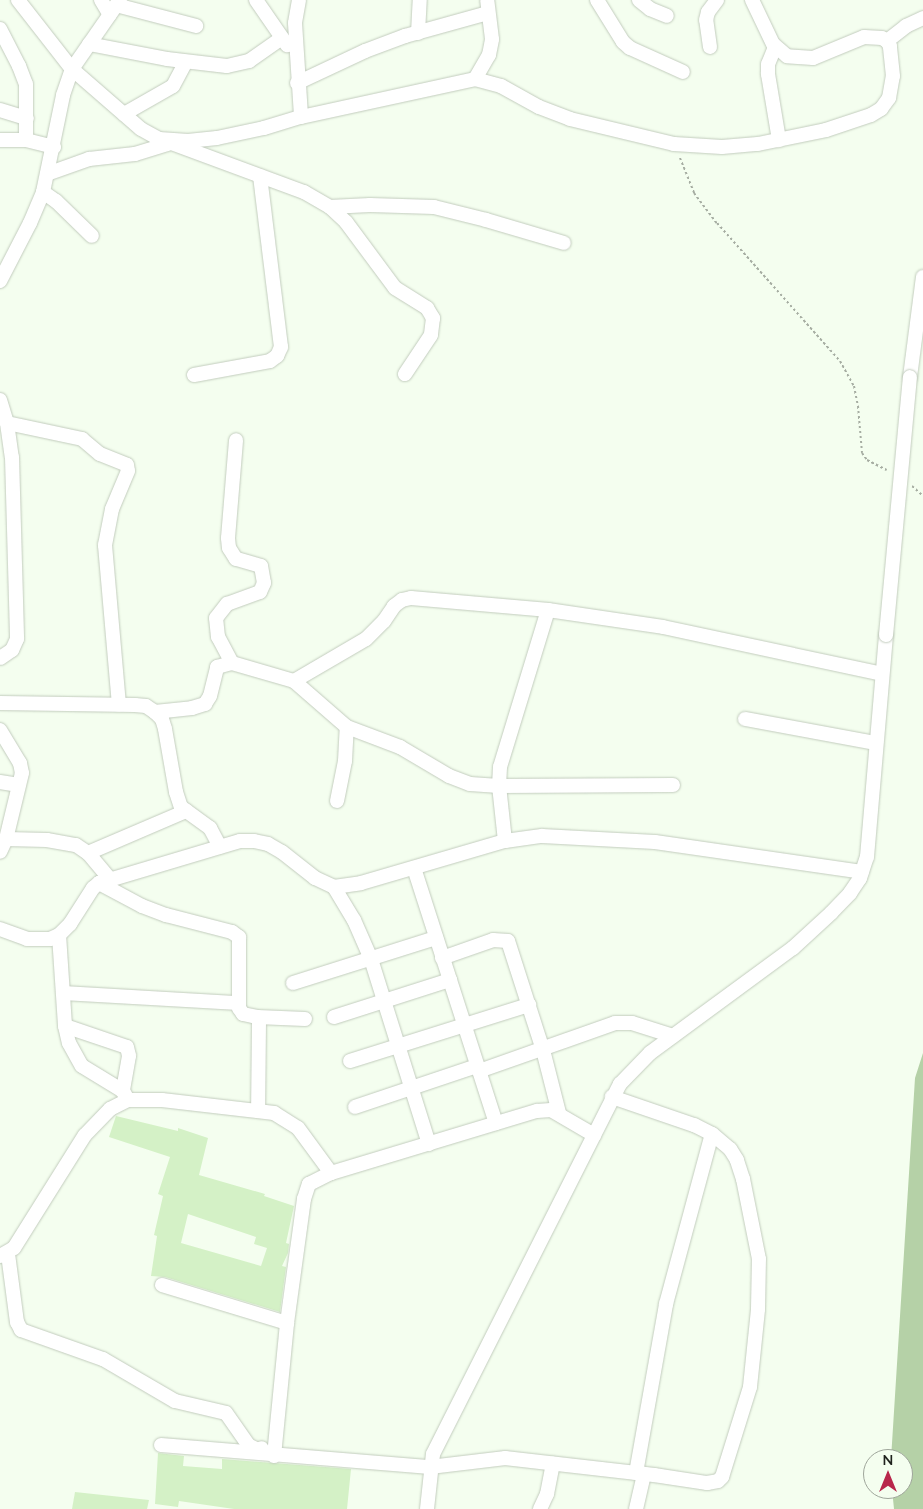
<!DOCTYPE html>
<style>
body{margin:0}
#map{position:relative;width:923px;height:1509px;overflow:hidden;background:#f4feef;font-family:Lato,sans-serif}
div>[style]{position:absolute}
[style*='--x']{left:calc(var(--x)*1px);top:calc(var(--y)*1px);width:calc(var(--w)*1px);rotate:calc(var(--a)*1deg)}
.water>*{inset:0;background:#b5d1a7}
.building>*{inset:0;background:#d4f1c6}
.path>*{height:2px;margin-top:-1px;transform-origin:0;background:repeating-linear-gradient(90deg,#a6ada2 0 2.5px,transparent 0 5px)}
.roads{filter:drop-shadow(0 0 1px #c2ccbd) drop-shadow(0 0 1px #c2ccbd)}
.minor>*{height:14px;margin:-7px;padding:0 7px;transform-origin:7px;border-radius:7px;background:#fff}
.bridges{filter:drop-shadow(0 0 1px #c2ccbd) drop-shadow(0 0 1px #c2ccbd)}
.minor-bridge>*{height:14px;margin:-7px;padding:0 7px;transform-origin:7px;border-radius:7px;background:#fff}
span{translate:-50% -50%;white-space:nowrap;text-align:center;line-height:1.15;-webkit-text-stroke:4.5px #f4feef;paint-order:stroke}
.north{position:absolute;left:863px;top:1449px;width:50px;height:50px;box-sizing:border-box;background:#f4feef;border:1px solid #9fa69b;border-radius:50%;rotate:0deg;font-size:14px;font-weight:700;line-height:20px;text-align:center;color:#1f221d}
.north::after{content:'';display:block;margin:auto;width:18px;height:22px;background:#b8274b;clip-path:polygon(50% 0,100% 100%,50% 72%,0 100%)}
</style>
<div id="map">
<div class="water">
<i style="clip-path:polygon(923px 1053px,923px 1509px,894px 1509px,892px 1489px,903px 1489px,903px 1459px,891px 1459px,915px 1078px)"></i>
</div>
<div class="building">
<i style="clip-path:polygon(evenodd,116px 1116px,178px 1131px,178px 1128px,208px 1138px,199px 1175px,265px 1194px,264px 1196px,294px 1206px,286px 1243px,289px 1244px,288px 1253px,282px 1266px,286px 1267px,280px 1312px,165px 1277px,151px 1276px,157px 1236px,154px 1235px,163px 1196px,158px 1194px,170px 1157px,109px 1137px,116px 1116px,188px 1214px,256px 1237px,254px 1244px,267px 1248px,261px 1266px,181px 1243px,188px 1214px)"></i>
<i style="clip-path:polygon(158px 1453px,184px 1456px,183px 1466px,222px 1469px,222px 1459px,351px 1469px,347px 1509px,234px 1509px,179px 1501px,178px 1507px,155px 1504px)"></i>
<i style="clip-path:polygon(75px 1492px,149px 1500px,147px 1509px,72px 1509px)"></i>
</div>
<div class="path">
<i style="--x:680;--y:158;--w:38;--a:68"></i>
<i style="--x:694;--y:193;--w:38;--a:53"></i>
<i style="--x:717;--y:223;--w:185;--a:48.3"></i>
<i style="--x:840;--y:361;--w:29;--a:61"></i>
<i style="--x:854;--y:386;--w:20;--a:79"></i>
<i style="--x:858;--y:406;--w:47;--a:85.1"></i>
<i style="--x:862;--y:453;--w:9;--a:54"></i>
<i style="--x:867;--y:460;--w:22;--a:27"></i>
<i style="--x:912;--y:486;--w:15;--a:42"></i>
</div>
<div class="roads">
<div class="minor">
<i style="--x:18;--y:0;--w:88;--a:52"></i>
<i style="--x:72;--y:69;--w:91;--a:41"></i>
<i style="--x:141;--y:129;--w:21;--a:29"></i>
<i style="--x:159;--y:139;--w:29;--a:4"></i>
<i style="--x:188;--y:141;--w:29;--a:-6"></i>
<i style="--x:217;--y:138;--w:48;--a:-12"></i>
<i style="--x:264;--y:128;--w:39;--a:-17"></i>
<i style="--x:301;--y:117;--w:178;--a:-12.3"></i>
<i style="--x:475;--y:79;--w:27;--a:15"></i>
<i style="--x:501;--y:86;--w:43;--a:28.9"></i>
<i style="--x:539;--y:107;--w:33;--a:21"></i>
<i style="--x:570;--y:119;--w:107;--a:13.5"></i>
<i style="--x:674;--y:144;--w:48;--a:3.6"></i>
<i style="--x:722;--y:147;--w:36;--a:-5"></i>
<i style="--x:758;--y:144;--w:69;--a:-11.6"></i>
<i style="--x:826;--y:130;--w:47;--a:-18.4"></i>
<i style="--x:871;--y:115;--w:12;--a:-31"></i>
<i style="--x:881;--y:109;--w:14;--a:-54"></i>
<i style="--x:889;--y:98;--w:22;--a:-80"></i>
<i style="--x:893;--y:76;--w:30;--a:-96"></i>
<i style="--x:890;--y:46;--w:6;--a:-121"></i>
<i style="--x:887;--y:41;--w:6;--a:-149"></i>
<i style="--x:882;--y:38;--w:18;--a:-177"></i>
<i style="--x:864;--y:37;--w:55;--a:157.6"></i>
<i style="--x:813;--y:58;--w:26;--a:-176"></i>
<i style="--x:787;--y:56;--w:18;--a:-139"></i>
<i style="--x:773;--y:44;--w:49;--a:-115.5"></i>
<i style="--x:101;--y:0;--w:17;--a:59"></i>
<i style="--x:256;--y:0;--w:55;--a:55.4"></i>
<i style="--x:299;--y:0;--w:23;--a:100"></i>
<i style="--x:295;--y:23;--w:94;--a:86.3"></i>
<i style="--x:597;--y:0;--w:49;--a:58.2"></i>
<i style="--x:623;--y:42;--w:9;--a:41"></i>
<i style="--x:630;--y:48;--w:58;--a:24.4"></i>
<i style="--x:639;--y:0;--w:14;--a:39"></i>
<i style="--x:650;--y:9;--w:18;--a:22"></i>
<i style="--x:116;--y:5;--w:83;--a:14.7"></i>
<i style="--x:0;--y:29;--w:42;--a:62.8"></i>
<i style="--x:19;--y:66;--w:19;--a:69"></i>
<i style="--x:26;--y:84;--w:56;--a:90"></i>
<i style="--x:418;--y:33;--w:33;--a:-87"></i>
<i style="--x:887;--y:41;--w:24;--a:-38"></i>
<i style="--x:906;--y:26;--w:19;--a:-25"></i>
<i style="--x:89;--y:44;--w:79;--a:10.9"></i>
<i style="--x:167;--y:59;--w:60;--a:6.7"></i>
<i style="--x:227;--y:66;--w:23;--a:-13"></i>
<i style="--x:249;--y:61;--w:40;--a:-34.9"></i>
<i style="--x:710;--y:47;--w:27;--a:-98"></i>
<i style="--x:706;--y:20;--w:8;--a:-76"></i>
<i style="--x:708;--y:12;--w:15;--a:-53"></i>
<i style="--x:775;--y:47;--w:18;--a:112"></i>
<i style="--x:768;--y:64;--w:10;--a:90"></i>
<i style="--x:768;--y:74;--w:67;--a:80.5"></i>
<i style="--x:475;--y:79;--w:28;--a:-60"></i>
<i style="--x:489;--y:55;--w:16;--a:-79"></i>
<i style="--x:492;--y:39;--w:39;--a:-97"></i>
<i style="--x:297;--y:83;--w:75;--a:-25.2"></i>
<i style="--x:365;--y:51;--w:43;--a:-20.6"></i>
<i style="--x:405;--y:36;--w:86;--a:-15.5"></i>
<i style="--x:0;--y:110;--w:28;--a:17"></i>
<i style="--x:124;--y:114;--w:56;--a:-29.7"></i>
<i style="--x:173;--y:86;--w:27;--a:-62"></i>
<i style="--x:0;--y:140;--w:26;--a:0"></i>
<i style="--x:26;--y:140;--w:29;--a:14"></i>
<i style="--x:174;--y:144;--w:139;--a:20.3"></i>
<i style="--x:304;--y:192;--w:30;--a:30"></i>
<i style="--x:330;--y:207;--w:22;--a:43"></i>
<i style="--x:346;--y:222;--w:82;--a:53.4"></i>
<i style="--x:395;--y:288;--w:38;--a:32"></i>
<i style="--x:427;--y:308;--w:12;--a:59"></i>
<i style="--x:433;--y:318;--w:17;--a:97"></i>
<i style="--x:431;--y:335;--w:47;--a:123.7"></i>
<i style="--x:47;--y:174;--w:45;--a:-19.7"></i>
<i style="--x:89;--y:159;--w:46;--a:-6.2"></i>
<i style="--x:135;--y:154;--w:38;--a:-17"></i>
<i style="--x:43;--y:192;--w:16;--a:35"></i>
<i style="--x:56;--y:201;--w:50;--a:44.2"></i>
<i style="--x:330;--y:207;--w:40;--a:-2.9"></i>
<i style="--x:370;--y:205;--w:64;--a:1.8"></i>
<i style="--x:434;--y:207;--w:54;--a:14"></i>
<i style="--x:486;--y:220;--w:81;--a:16.4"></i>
<i style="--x:0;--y:281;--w:65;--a:-62.7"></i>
<i style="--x:30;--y:223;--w:34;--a:-67"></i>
<i style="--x:43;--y:192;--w:99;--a:-78.3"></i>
<i style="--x:63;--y:95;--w:28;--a:-71"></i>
<i style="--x:72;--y:69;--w:84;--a:-55.2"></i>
<i style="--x:194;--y:375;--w:77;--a:-10.4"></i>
<i style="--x:270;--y:361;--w:9;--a:-36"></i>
<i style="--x:277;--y:356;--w:10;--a:-66"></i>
<i style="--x:281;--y:347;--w:172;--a:-97"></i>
<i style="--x:910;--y:377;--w:101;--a:-82.6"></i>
<i style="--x:0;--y:400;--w:24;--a:73"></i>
<i style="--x:7;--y:423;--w:34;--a:82"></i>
<i style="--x:12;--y:457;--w:182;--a:88.4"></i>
<i style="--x:17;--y:639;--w:12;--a:114"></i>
<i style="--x:12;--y:650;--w:14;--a:146"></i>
<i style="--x:7;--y:423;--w:77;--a:12"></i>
<i style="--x:82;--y:439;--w:23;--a:40"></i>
<i style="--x:100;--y:454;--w:29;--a:22"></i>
<i style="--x:127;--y:465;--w:6;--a:81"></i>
<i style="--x:128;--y:471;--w:41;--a:112.8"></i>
<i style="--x:112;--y:509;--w:37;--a:101"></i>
<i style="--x:105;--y:545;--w:160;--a:85"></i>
<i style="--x:232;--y:663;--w:30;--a:-118"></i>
<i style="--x:218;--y:637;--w:19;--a:-96"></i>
<i style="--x:216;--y:618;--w:18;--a:-52"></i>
<i style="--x:227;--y:604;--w:35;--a:-20"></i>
<i style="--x:260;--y:592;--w:10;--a:-66"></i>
<i style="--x:264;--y:583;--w:17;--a:-100"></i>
<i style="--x:261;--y:566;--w:26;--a:-164"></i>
<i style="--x:236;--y:559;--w:13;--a:-122"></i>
<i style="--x:229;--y:548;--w:10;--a:-96"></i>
<i style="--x:228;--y:538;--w:98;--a:-85.3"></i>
<i style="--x:294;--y:681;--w:83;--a:-30.3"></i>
<i style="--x:366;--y:639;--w:25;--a:-45"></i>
<i style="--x:384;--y:621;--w:18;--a:-56"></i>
<i style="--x:394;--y:606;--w:10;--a:-37"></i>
<i style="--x:402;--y:600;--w:9;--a:-13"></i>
<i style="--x:411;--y:598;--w:138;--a:5"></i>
<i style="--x:548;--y:610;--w:116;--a:8.4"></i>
<i style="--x:663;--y:627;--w:224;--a:12.1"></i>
<i style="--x:0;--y:703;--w:135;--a:0.8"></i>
<i style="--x:135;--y:705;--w:11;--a:5"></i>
<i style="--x:146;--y:706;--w:11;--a:34"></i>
<i style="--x:155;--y:712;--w:10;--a:45"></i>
<i style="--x:162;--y:719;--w:10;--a:73"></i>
<i style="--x:165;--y:729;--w:64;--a:80.1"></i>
<i style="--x:176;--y:792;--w:16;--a:72"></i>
<i style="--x:181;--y:807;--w:36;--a:36"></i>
<i style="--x:210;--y:828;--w:21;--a:62"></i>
<i style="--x:155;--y:712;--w:37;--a:-6"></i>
<i style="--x:192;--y:708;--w:14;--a:-17"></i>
<i style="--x:205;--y:704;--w:9;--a:-58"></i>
<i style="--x:210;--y:696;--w:30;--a:-76"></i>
<i style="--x:217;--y:667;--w:16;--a:-15"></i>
<i style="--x:232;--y:663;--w:65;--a:16.2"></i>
<i style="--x:294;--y:681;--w:70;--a:41"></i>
<i style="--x:347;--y:727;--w:57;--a:20.7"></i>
<i style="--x:400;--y:747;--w:57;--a:30.6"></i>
<i style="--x:449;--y:776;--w:22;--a:21"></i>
<i style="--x:470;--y:784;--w:29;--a:4"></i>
<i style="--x:499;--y:786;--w:174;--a:-0.3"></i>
<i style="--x:745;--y:719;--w:133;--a:10.4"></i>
<i style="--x:0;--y:730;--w:39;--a:59"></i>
<i style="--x:20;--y:763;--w:10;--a:79"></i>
<i style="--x:22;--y:773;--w:68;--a:103.6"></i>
<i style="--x:6;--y:839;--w:14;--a:115"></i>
<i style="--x:0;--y:782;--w:19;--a:9"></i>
<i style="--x:337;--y:801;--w:41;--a:-78.7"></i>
<i style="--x:345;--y:761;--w:34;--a:-87"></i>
<i style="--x:6;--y:839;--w:41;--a:1.4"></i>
<i style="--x:47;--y:840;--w:29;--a:10"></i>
<i style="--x:76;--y:845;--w:14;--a:34"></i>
<i style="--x:88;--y:853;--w:34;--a:50"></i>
<i style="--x:505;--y:841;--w:55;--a:-96.2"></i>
<i style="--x:499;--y:786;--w:19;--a:-87"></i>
<i style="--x:500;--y:767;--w:164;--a:-73"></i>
<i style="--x:88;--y:853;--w:107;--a:-23.2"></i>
<i style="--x:414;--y:868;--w:268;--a:72.2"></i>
<i style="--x:99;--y:883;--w:49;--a:28.1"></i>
<i style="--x:142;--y:906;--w:26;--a:21"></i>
<i style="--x:166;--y:915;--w:68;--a:14.4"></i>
<i style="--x:232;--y:932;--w:9;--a:36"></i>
<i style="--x:239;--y:937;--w:71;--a:90"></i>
<i style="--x:239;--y:1008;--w:7;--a:56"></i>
<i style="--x:243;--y:1014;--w:14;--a:12"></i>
<i style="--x:257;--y:1017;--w:5;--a:68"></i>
<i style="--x:259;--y:1022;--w:89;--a:90.6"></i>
<i style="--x:334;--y:887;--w:39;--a:59"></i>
<i style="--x:354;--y:920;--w:43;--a:66.4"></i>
<i style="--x:371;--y:959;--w:194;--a:72.6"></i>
<i style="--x:0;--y:929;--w:29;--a:20"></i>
<i style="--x:27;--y:939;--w:23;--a:0"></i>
<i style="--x:50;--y:939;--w:10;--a:-24"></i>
<i style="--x:59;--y:935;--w:16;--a:-45"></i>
<i style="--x:70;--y:924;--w:43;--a:-57.4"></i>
<i style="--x:93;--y:888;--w:8;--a:-40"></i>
<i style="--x:99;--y:883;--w:147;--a:-16.6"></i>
<i style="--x:240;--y:841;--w:14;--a:0"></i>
<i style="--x:254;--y:841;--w:14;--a:12"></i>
<i style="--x:268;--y:844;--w:16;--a:30"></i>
<i style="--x:282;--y:852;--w:42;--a:38.2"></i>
<i style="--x:315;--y:878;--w:21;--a:25"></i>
<i style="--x:334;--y:887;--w:27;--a:-8"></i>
<i style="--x:361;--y:883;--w:150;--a:-16.3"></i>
<i style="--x:505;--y:841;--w:37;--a:-8"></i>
<i style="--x:542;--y:836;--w:113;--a:3"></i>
<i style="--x:655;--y:842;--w:209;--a:8.2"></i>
<i style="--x:59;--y:935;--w:91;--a:86.2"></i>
<i style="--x:65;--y:1026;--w:17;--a:77"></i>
<i style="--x:69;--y:1043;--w:26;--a:61"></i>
<i style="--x:82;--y:1066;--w:48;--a:31.4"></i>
<i style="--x:123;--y:1091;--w:10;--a:61"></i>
<i style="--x:442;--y:958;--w:54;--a:-19.4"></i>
<i style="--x:493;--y:940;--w:15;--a:4"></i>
<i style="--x:508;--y:941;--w:114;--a:72.2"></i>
<i style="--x:543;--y:1050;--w:65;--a:75.7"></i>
<i style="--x:293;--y:983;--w:150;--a:-17.5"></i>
<i style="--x:63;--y:993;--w:176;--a:3.3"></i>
<i style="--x:257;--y:1017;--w:48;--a:2.4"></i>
<i style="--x:334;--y:1017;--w:122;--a:-17.7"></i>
<i style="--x:65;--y:1026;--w:65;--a:18.7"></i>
<i style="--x:127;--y:1047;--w:9;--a:77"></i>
<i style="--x:129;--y:1056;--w:36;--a:100"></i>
<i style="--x:350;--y:1061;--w:188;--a:-17.4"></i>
<i style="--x:479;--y:1071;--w:144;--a:-19.4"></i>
<i style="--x:615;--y:1023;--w:17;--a:0"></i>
<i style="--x:632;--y:1023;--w:43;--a:17.6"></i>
<i style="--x:355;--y:1107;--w:129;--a:-18.6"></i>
<i style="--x:8;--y:1254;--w:69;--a:82.5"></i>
<i style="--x:17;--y:1322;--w:9;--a:63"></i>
<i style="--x:21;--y:1330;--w:87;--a:19.5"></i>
<i style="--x:103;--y:1359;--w:83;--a:30.3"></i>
<i style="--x:175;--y:1401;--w:52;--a:13.2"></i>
<i style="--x:226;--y:1413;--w:39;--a:55"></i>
<i style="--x:248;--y:1445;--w:11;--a:27"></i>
<i style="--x:258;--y:1450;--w:4;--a:-27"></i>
<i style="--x:0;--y:1256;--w:16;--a:-30"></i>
<i style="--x:14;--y:1248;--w:133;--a:-57.9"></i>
<i style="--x:85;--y:1135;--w:36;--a:-46"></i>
<i style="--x:110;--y:1109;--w:20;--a:-27"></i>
<i style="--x:128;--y:1100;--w:34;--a:0"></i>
<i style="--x:162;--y:1100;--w:113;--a:6.6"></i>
<i style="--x:274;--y:1113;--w:28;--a:32"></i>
<i style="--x:298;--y:1128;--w:56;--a:53.7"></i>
<i style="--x:162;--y:1285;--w:131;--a:16.9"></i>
<i style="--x:161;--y:1445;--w:270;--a:4.7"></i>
<i style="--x:430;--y:1467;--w:76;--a:-6.8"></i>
<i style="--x:505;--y:1458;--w:150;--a:6.5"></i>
<i style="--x:654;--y:1475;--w:54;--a:8.6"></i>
<i style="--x:707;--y:1483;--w:11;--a:-10"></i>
<i style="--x:718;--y:1481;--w:6;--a:-45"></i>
<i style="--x:722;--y:1477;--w:94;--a:-72.7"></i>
<i style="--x:750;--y:1387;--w:78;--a:-84.1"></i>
<i style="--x:758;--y:1309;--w:50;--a:-88.9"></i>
<i style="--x:759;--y:1259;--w:82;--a:-101.3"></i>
<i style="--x:743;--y:1179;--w:20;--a:-108"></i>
<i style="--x:737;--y:1160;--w:13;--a:-122"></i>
<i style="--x:730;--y:1149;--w:23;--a:-140"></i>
<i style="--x:712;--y:1134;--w:20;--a:-153"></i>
<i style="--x:694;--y:1125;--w:87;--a:-161.1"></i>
<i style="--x:274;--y:1456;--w:134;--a:-84.4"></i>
<i style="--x:287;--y:1323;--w:125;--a:-82.2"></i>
<i style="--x:304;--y:1199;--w:16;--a:-72"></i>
<i style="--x:309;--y:1184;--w:25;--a:-27"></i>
<i style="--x:331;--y:1173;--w:215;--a:-16.8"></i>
<i style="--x:537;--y:1111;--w:14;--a:-4"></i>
<i style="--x:551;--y:1110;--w:50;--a:30.2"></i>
<i style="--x:636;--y:1473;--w:172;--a:-79.9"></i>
<i style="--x:666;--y:1304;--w:176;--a:-74.9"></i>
<i style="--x:427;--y:1509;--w:55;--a:-83.8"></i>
<i style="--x:433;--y:1454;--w:415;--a:-63.2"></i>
<i style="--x:620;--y:1084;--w:43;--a:-45.9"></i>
<i style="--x:650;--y:1053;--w:177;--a:-36.3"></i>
<i style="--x:793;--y:948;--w:52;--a:-42.6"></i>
<i style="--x:831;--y:913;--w:28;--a:-46"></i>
<i style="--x:850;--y:893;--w:18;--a:-56"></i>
<i style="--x:860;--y:878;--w:22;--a:-72"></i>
<i style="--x:867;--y:857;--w:223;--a:-85.1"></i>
<i style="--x:540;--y:1509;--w:17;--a:-65"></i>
<i style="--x:547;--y:1494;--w:31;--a:-79"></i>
<i style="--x:636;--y:1509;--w:36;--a:-77"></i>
</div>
</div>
<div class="bridges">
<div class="minor-bridge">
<i style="--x:886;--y:635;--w:259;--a:-84.7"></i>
</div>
</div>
<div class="north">N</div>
</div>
